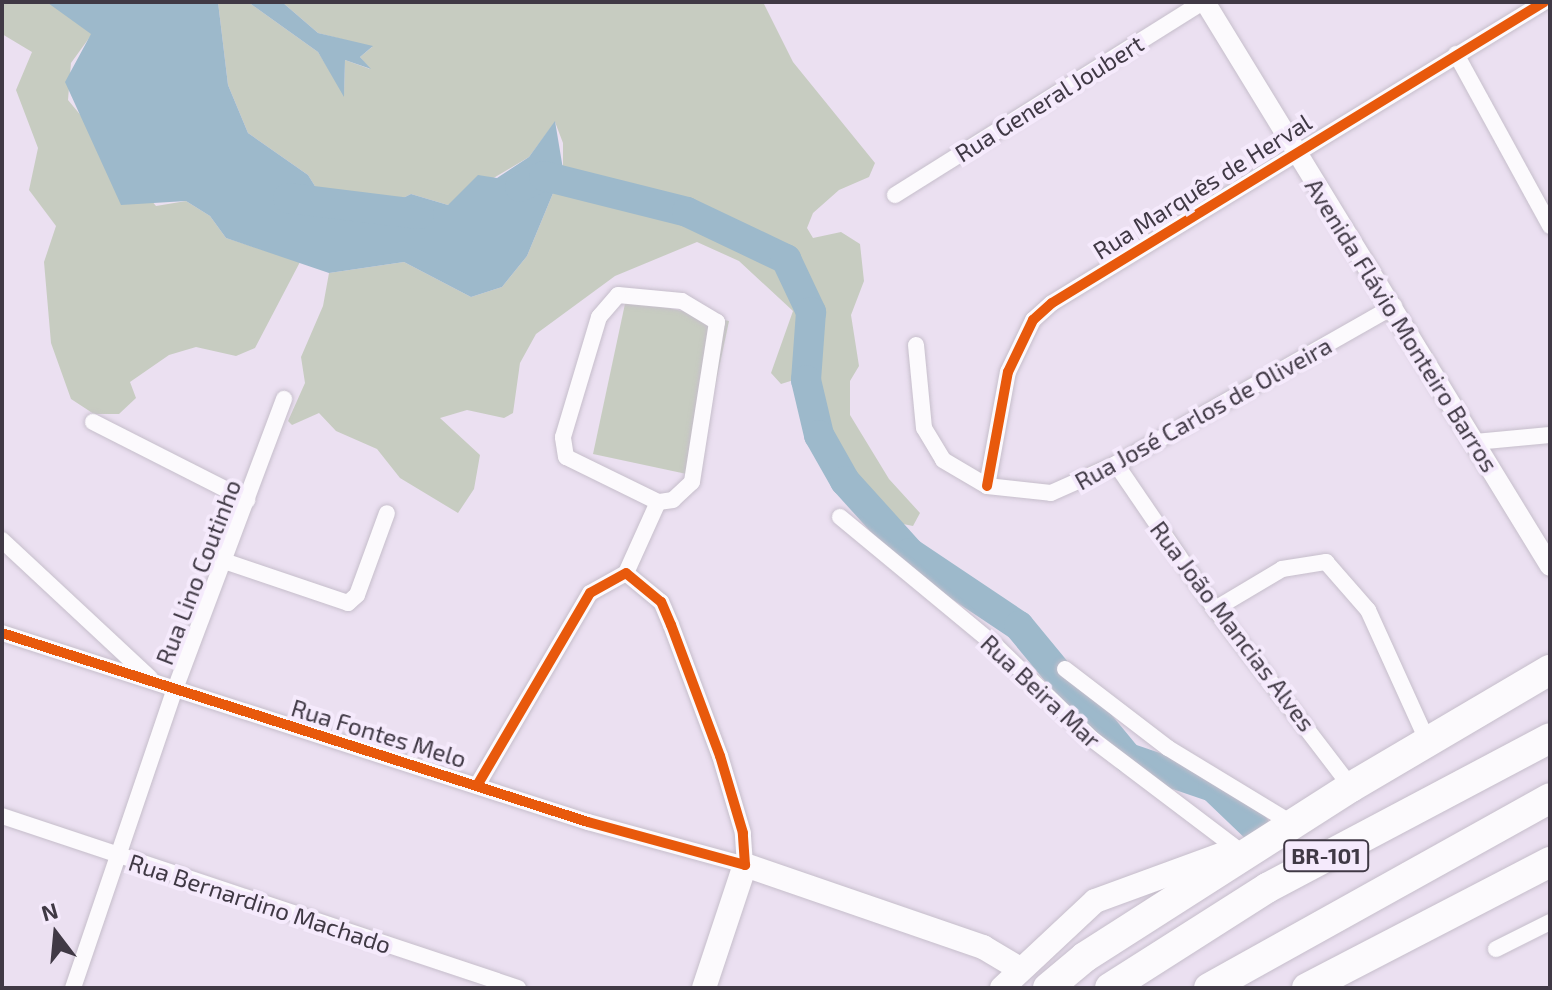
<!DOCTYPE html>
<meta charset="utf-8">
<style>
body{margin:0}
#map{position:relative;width:1552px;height:990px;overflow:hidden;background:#ebe0f1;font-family:"Exo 2",sans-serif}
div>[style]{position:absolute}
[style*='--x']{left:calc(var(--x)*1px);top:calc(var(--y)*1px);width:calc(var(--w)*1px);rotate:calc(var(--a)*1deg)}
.green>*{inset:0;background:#c7ccc1}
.water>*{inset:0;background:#9db9cb}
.river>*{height:30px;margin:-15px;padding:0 15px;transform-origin:15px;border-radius:15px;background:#9db9cb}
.roads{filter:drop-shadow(0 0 2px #c6becb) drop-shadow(0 0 2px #c6becb)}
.minor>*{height:16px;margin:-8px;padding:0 8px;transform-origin:8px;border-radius:8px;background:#fcfafd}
.tertiary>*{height:20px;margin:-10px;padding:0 10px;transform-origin:10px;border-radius:10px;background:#fcfafd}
.secondary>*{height:24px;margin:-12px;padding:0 12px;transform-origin:12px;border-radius:12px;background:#fcfafd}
.motorway>*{height:30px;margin:-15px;padding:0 15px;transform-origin:15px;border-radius:15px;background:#fcfafd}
.cycleway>*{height:10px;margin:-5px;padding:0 5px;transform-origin:5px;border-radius:5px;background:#e8590c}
span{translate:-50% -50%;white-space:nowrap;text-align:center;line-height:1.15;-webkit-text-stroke:8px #f5eafc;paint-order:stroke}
.shield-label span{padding:2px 6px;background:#f5eafc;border:2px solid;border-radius:6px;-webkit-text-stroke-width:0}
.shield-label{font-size:22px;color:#403945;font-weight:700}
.street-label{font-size:24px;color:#403945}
.frame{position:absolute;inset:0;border:4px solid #403945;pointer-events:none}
.north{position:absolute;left:16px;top:894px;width:80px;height:80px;-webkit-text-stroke:6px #f5eafc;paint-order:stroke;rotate:344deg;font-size:22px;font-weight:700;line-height:32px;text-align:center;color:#403945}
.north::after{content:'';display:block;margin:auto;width:28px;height:36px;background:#403945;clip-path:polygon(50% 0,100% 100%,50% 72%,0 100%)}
</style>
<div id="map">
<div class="green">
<i style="clip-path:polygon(2px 2px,49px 2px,92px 34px,71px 63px,68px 100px,156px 206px,186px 201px,210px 216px,226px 238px,300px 262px,255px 348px,236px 356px,196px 347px,169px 355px,130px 382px,136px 398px,119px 414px,94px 414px,71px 399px,51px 343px,44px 262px,56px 226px,29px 190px,38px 148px,16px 90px,32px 52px,2px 34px)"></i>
<i style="clip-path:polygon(218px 2px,248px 2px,318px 52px,344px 94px,345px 60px,370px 69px,360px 57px,372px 47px,318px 33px,282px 2px,763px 2px,793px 62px,875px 163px,869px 177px,839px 190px,813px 213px,807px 228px,813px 238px,841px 232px,860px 244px,864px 281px,851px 315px,859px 366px,850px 381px,850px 415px,889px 479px,920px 513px,913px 526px,893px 522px,847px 465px,820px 414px,812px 371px,816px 326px,803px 345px,797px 379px,781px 384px,771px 373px,793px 311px,739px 261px,697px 242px,615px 276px,536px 334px,520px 363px,513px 413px,504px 418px,467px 410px,440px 418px,480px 455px,474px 489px,458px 513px,400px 478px,377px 449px,336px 431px,319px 413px,292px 425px,288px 421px,305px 383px,301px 357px,323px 306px,329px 273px,404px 262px,471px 297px,502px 287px,527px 256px,563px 169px,563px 143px,555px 122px,529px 157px,448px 205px,411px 194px,363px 218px,335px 218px,308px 175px,248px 133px,228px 85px)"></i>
<i style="clip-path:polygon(626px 299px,729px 321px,696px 476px,593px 454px)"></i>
</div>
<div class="water">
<i style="clip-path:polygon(218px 2px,228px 85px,248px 133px,308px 175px,335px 218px,363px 218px,411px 194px,448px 205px,478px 175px,497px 178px,529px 157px,555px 121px,563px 169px,527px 256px,502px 287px,471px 297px,404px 262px,329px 273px,226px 238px,210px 216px,186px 201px,121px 205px,65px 82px,91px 34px,48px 3px)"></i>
<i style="clip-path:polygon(248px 2px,282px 2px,318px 33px,373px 46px,360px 57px,371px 69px,345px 60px,344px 97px,318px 52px)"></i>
</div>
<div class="river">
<i style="--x:520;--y:187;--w:26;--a:-25"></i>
<i style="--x:544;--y:176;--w:147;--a:14.1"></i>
<i style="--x:687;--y:212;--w:110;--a:25.4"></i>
<i style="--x:786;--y:259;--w:59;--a:64.7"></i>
<i style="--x:811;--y:312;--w:68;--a:94.2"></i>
<i style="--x:806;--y:380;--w:57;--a:76.7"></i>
<i style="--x:819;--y:435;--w:53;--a:60.5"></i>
<i style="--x:845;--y:481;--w:97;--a:47.9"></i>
<i style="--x:910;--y:553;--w:131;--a:33.8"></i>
<i style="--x:1019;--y:626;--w:171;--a:50.5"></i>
<i style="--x:1128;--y:758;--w:90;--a:18.8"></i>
<i style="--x:1213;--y:787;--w:57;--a:43.6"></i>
<i style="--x:288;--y:198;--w:132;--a:7"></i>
</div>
<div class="roads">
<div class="minor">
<i style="--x:1456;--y:54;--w:196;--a:61.3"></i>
<i style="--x:895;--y:195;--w:363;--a:-32.1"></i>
<i style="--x:618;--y:295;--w:64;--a:5.4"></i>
<i style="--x:682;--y:301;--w:41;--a:31"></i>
<i style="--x:717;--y:322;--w:162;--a:98.9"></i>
<i style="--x:692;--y:482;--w:26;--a:137"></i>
<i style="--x:673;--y:500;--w:15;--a:172"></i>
<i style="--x:658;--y:502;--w:102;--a:-153.9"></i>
<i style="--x:566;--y:457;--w:20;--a:-99"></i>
<i style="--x:563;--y:437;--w:125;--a:-73.3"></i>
<i style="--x:599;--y:317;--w:29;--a:-49"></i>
<i style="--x:916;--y:345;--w:83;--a:84.5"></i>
<i style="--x:924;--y:428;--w:37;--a:59"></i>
<i style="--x:943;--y:460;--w:51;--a:30.6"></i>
<i style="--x:987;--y:486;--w:64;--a:6.2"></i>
<i style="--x:1051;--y:493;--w:71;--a:-24"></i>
<i style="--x:1116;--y:464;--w:320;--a:-29.6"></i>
<i style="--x:93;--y:422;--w:173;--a:26.9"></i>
<i style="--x:1475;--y:442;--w:75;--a:-5.3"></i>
<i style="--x:1116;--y:464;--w:176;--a:55.7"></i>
<i style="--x:1215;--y:609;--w:224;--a:52.6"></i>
<i style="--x:987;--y:486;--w:116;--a:-79.6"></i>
<i style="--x:1008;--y:372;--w:58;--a:-64.3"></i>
<i style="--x:1033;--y:320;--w:25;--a:-42"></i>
<i style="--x:1052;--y:303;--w:577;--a:-31.46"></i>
<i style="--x:840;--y:517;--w:202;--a:39.6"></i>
<i style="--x:996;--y:646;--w:134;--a:44.1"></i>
<i style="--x:1092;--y:739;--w:189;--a:37.1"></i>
<i style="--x:2;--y:540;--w:202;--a:43"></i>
<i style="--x:224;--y:561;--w:131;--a:18.7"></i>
<i style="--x:348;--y:603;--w:12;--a:-42"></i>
<i style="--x:357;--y:595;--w:87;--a:-69.9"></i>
<i style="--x:626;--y:573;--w:78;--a:-65.7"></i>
<i style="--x:1215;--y:609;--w:78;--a:-30.8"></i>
<i style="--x:1282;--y:569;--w:45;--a:-9"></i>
<i style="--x:1326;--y:562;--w:64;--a:48.8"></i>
<i style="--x:1368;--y:610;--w:143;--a:65.6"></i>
<i style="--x:2;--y:633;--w:616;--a:17.88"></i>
<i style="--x:588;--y:822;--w:163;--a:15.3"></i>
<i style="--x:745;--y:865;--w:32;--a:-94"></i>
<i style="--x:743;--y:833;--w:80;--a:-106.6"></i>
<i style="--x:720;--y:756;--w:140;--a:-110.5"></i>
<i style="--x:671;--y:625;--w:25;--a:-113"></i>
<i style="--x:661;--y:602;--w:45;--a:-140.4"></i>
<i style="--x:626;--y:573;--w:41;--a:150.9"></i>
<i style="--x:590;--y:593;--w:221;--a:120.4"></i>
<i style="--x:1065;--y:669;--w:130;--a:37.5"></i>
<i style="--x:1168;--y:748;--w:146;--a:31.3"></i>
<i style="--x:2;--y:816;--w:544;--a:18.43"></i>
<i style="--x:1496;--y:949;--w:60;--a:-26.6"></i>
<i style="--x:73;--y:988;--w:316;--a:-71.2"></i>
<i style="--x:175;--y:689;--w:310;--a:-69.4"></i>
</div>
<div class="tertiary">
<i style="--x:1205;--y:2;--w:661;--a:58.55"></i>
</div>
<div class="secondary">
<i style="--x:704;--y:988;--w:130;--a:-71.6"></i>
<i style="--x:745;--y:865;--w:252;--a:19"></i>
<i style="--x:983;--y:947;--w:43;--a:30.7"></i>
<i style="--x:1002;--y:988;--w:127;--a:-43.1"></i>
<i style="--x:1095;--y:901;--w:146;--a:-20.1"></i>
</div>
<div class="motorway">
<i style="--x:1048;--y:988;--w:48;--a:-40"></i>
<i style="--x:1085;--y:957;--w:316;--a:-32.6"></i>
<i style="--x:1351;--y:787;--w:231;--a:-30.5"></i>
<i style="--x:1110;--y:988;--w:186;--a:-32.5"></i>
<i style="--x:1267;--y:888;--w:320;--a:-27.9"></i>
<i style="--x:1209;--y:988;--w:390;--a:-29.1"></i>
<i style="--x:1307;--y:988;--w:274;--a:-27.4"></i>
</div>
</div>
<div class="cycleway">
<i style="--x:987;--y:486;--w:116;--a:-79.6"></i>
<i style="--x:1008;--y:372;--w:58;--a:-64.3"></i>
<i style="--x:1033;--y:320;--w:25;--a:-42"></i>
<i style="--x:1052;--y:303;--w:577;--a:-31.46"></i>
<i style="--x:2;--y:633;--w:616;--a:17.88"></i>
<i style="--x:588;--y:822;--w:163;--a:15.3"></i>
<i style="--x:745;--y:865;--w:32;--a:-94"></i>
<i style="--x:743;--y:833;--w:80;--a:-106.6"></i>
<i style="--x:720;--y:756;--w:140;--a:-110.5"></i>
<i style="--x:671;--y:625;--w:25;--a:-113"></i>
<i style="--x:661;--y:602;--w:45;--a:-140.4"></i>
<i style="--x:626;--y:573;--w:41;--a:150.9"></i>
<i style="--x:590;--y:593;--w:221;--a:120.4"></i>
</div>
<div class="shield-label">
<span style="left:1326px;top:856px">BR-101</span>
</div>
<div class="street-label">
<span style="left:1049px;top:98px;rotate:-32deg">Rua General Joubert</span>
<span style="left:1202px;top:186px;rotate:-32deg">Rua Marquês de Herval</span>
<span style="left:1402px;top:325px;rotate:58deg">Avenida Flávio Monteiro Barros</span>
<span style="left:1203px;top:413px;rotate:-29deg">Rua José Carlos de Oliveira</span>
<span style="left:198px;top:572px;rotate:-69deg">Rua Lino Coutinho</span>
<span style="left:1233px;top:626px;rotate:53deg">Rua João Mancias Alves</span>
<span style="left:1041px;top:691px;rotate:43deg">Rua Beira Mar</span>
<span style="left:379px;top:733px;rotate:17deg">Rua Fontes Melo</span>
<span style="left:260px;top:903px;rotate:18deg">Rua Bernardino Machado</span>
</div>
<div class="frame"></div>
<div class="north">N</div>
</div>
